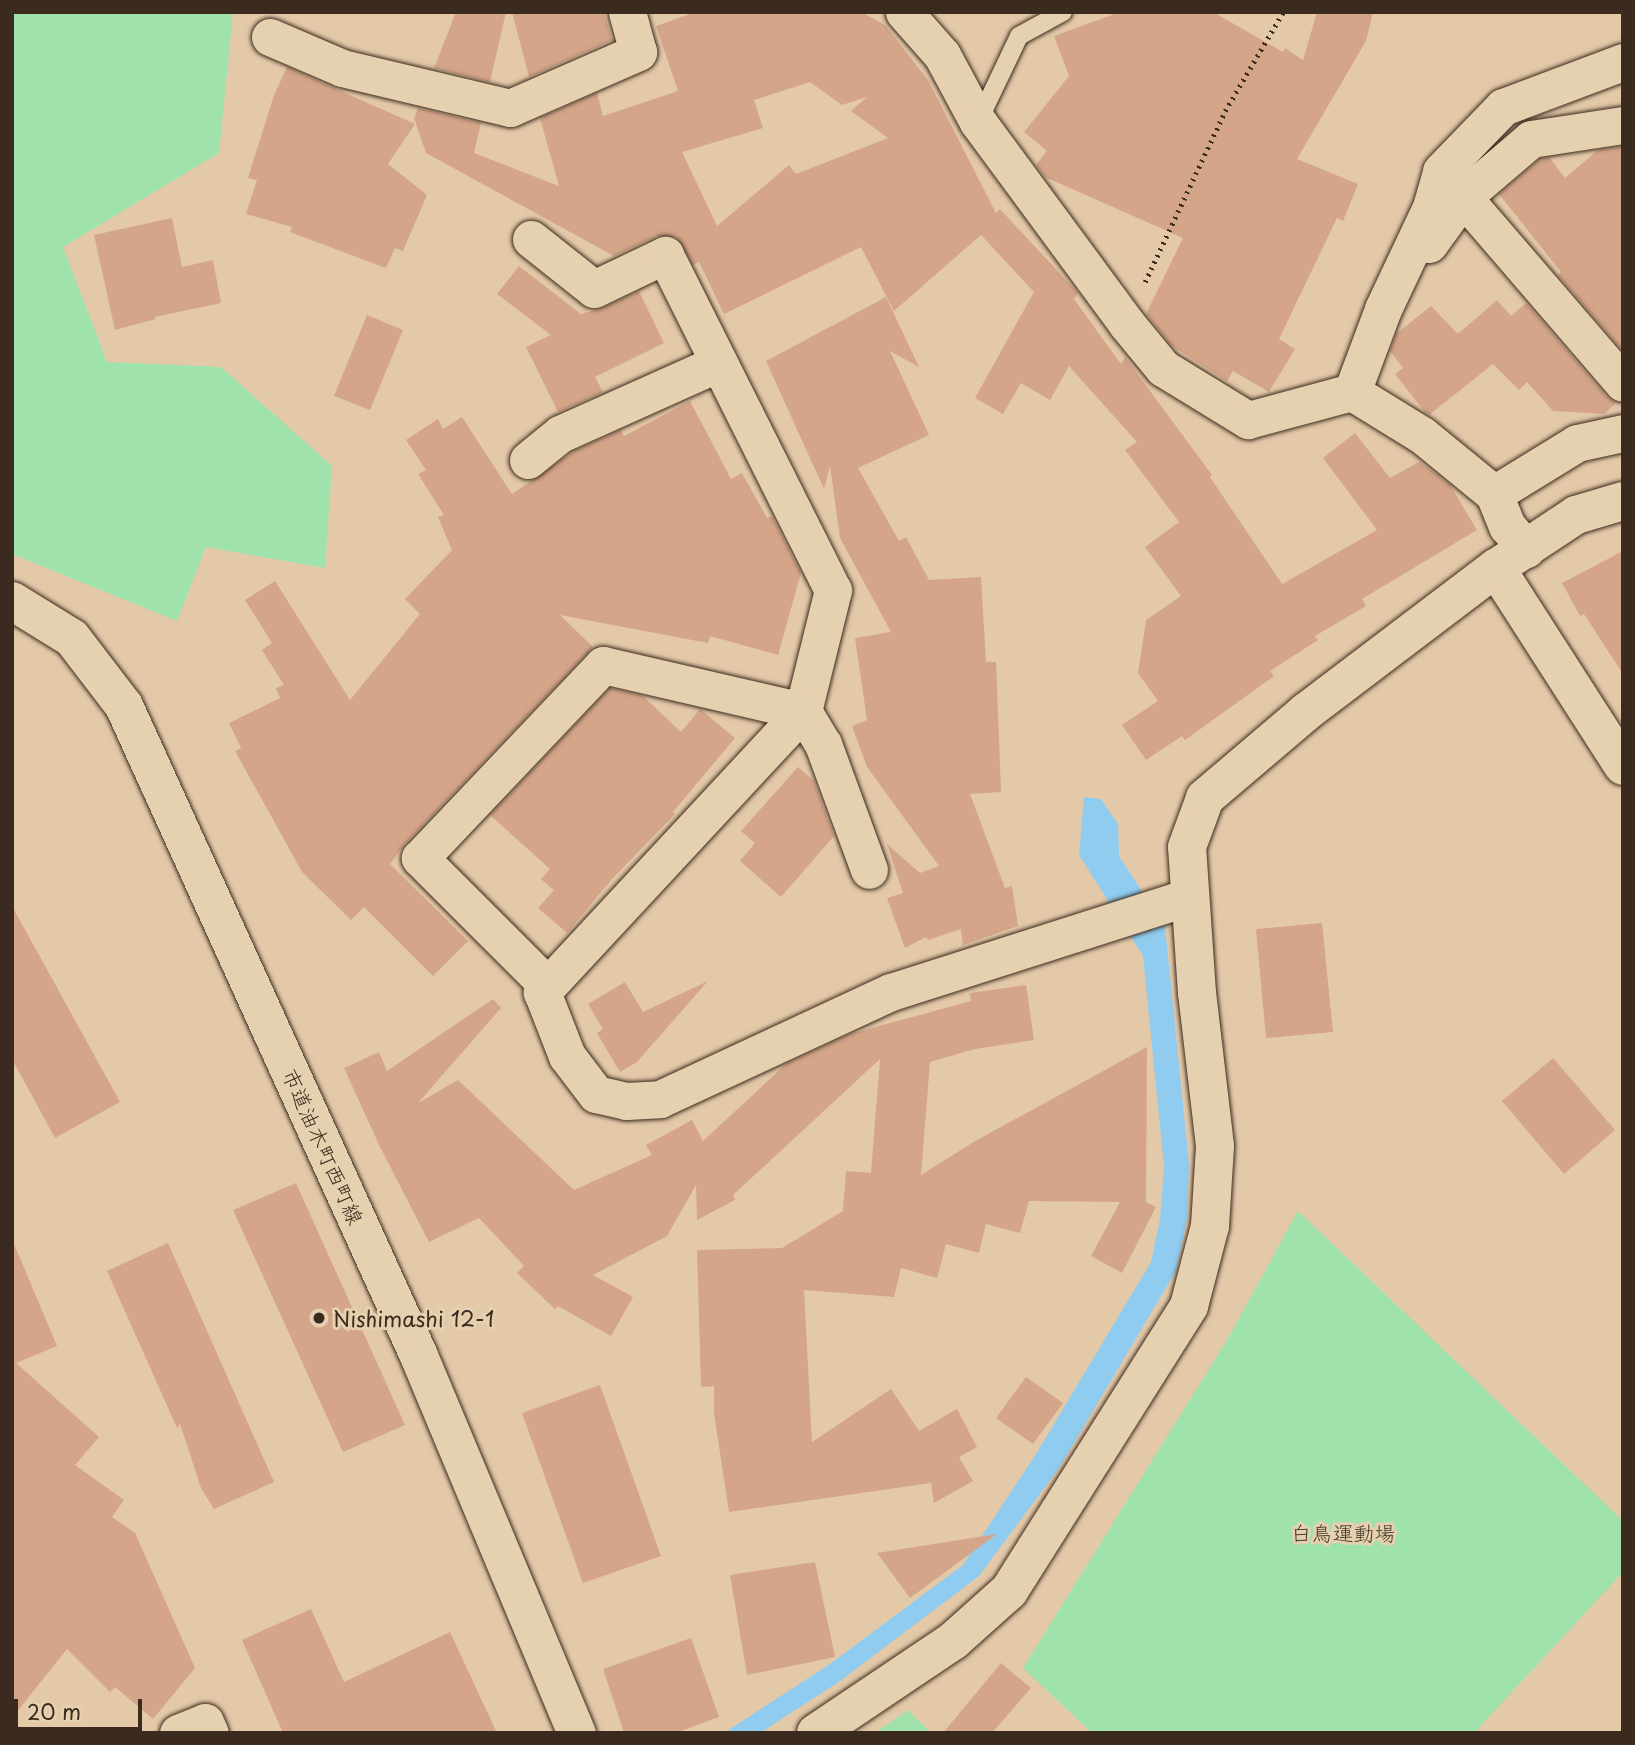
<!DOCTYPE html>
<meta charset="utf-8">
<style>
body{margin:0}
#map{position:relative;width:1635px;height:1745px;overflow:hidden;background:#e4c9a9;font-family:"Playpen Sans","Klee One",sans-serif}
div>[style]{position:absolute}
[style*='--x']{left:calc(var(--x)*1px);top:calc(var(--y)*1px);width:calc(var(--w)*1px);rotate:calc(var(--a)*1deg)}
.green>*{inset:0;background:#9fe2ac}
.water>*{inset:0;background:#8fccef}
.building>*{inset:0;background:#d4a589}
.path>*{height:4.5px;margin-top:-2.25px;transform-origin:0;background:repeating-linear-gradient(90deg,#3b2a1e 0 2px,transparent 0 7px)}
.roads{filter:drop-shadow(0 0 2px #3b2a1e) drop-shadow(0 0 2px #3b2a1e)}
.service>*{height:18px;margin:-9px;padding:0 9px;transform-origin:9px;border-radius:9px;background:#e5d0af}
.minor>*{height:37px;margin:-18.5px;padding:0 18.5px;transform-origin:18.5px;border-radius:18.5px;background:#e5d0af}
.tertiary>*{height:38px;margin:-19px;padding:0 19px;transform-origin:19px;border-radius:19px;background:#e5d0af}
.dots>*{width:19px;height:19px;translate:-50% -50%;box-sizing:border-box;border:4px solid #e5d0af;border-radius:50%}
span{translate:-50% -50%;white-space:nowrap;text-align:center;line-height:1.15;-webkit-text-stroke:6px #e5d0af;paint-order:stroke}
.street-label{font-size:21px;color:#3b2a1e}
.poi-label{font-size:21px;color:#3b2a1e}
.left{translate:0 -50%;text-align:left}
.park-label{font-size:21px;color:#453c2c}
.frame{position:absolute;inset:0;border:14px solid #3b2a1e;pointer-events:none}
.scale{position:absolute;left:14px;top:1699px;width:128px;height:32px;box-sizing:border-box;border:4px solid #3b2a1e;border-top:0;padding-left:9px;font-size:21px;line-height:24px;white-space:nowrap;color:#3b2a1e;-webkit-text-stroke:5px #e5d0af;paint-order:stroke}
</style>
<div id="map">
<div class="green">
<i style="clip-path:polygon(12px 12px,233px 12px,219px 153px,63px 247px,107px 362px,221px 367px,332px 466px,325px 568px,206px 547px,177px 621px,12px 554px)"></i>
<i style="clip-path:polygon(1298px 1211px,1623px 1521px,1623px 1572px,1474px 1733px,1092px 1733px,1023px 1668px,1227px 1340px)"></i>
<i style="clip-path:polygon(908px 1710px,931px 1733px,875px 1733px)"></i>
</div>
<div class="water">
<i style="clip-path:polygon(1084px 797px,1101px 799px,1118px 824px,1119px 856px,1165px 927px,1189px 1164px,1187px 1219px,1176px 1271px,1059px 1468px,979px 1576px,840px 1681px,760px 1733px,724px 1733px,830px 1664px,963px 1565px,1036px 1454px,1151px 1262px,1160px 1219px,1164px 1166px,1143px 956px,1079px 855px)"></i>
</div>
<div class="building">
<i style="clip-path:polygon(456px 12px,506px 12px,490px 82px,434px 68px)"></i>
<i style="clip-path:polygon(512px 12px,604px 12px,612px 40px,529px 77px)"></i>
<i style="clip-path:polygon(evenodd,696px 12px,861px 12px,885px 25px,928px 80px,996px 213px,1000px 209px,1078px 293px,1074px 299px,1121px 364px,1125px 357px,1212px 475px,1210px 477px,1282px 584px,1377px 530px,1323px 458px,1355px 433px,1390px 478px,1419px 462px,1431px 470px,1450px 485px,1477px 530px,1362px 599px,1366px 606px,1315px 636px,1318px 640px,1270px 671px,1274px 676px,1185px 740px,1182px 736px,1146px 760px,1122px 725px,1158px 701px,1138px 673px,1146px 620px,1181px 596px,1145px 547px,1179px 522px,1125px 450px,1137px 442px,1069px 366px,1050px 400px,1021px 383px,1003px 414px,975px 398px,1034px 292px,981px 235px,894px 311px,861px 247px,724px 314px,699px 262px,693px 265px,676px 237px,657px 236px,614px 256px,426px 153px,414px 118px,418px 108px,481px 123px,474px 153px,559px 186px,540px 118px,597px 93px,603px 116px,678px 91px,656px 26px,696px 12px,810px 82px,842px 105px,867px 97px,851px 111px,888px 138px,796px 174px,789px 165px,717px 226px,682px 152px,763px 128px,754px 100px,810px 82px)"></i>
<i style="clip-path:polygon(1120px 12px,1213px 12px,1283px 52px,1285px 48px,1303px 60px,1317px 12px,1373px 12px,1366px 41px,1297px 159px,1358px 184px,1343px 221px,1337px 218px,1279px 339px,1295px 349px,1269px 392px,1233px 371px,1227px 381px,1172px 346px,1146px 314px,1183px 238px,1045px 177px,1036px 165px,1047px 151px,1024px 132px,1069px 76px,1054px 36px)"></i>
<i style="clip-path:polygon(287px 67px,415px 124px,388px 164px,427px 195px,403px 251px,395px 248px,386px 268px,290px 232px,292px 227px,246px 214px,257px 180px,248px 178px,274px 95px)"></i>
<i style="clip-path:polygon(1623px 146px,1623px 351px,1558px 275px,1561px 272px,1499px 194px,1540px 159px,1549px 157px,1565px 178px,1598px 150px)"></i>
<i style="clip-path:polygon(172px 218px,182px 267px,213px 260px,221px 303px,155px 317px,156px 319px,115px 330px,94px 235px)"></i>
<i style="clip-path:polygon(519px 266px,581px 314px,603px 308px,639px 291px,664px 343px,595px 377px,603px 392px,558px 412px,526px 347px,551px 335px,497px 294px)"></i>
<i style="clip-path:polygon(886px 297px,919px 367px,890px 351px,929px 435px,858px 468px,899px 541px,906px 537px,929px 580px,981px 577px,986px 662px,996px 662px,1001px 792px,970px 794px,1005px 888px,1012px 886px,1018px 926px,963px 945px,961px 929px,928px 940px,926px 937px,905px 948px,887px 898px,903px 893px,887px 844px,920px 873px,939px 866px,867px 767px,852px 726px,867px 720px,855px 638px,891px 632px,840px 538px,830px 466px,824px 489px,766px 361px)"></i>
<i style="clip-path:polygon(1497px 300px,1511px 316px,1526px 303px,1607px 397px,1616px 403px,1604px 414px,1553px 411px,1527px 382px,1519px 390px,1493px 364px,1429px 415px,1425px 412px,1395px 374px,1403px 368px,1390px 351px,1396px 334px,1431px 306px,1458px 334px)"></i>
<i style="clip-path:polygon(367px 315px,403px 330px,370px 410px,334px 396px)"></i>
<i style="clip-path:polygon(690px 401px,731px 479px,742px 473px,767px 518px,772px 516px,801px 573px,778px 655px,710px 636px,708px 643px,560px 615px,593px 647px,405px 844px,390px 864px,468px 941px,433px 976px,364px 907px,351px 920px,302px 872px,235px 751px,241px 748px,229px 723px,280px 698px,276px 688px,284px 685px,262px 650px,272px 643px,245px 600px,275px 581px,350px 700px,420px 614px,405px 599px,452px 550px,438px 517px,444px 515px,418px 474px,426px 470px,406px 440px,438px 419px,443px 429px,462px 417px,512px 494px,576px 450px,621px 430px,624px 436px)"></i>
<i style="clip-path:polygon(1623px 551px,1623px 674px,1584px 614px,1580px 616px,1562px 583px)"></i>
<i style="clip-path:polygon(610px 688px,643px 696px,681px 732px,700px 709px,735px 738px,673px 812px,675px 814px,612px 879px,567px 933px,538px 908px,554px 890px,541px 879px,550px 869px,490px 815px)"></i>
<i style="clip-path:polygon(798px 767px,814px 781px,834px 836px,781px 897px,740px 861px,755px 843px,741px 831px)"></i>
<i style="clip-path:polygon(12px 906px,120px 1102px,55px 1138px,12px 1059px)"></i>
<i style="clip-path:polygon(1322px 923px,1333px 1032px,1266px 1038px,1256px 929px)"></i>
<i style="clip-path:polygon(708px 981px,637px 1062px,620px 1072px,597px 1033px,603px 1029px,588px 1004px,625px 982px,643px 1012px)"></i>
<i style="clip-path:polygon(1026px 985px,1034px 1040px,975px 1049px,930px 1062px,921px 1175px,977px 1140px,1147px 1047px,1146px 1202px,1156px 1207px,1122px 1273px,1091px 1256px,1120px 1202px,1029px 1201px,1020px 1233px,986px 1224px,979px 1253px,946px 1244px,937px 1278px,901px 1268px,894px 1297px,804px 1290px,812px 1442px,891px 1389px,919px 1431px,957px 1409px,977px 1447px,959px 1457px,973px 1481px,934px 1503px,931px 1483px,729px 1512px,714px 1413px,714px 1386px,701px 1387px,697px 1250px,782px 1248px,843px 1211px,846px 1171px,871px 1173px,880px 1059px,733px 1195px,735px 1200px,697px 1220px,696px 1185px,667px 1236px,593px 1275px,633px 1297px,611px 1336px,558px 1306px,555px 1309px,517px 1273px,524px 1266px,479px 1218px,429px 1242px,380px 1147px,344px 1068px,379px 1052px,387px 1071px,493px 999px,501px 1008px,418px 1103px,458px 1080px,574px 1190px,652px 1155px,646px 1145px,692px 1120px,703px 1141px,786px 1064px,850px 1034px,971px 1001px,970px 993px)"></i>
<i style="clip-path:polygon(1553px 1058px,1615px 1130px,1564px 1174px,1502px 1101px)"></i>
<i style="clip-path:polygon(296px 1183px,405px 1425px,343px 1452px,233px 1210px)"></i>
<i style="clip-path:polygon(12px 1239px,57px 1346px,16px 1363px,99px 1437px,75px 1465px,124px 1500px,112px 1517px,135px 1533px,195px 1668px,153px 1719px,115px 1687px,110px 1692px,67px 1649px,12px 1718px)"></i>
<i style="clip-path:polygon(168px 1243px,274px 1482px,214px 1509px,201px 1488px,180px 1424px,177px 1428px,107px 1271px)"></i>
<i style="clip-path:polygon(1026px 1377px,1063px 1403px,1033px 1444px,996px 1418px)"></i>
<i style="clip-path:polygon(600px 1385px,661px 1556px,583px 1583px,522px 1413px)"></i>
<i style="clip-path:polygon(997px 1534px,910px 1598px,877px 1553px)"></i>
<i style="clip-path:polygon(815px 1562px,835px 1657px,747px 1675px,730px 1575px)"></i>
<i style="clip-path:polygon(311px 1609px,344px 1682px,450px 1632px,497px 1733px,283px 1733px,242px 1640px)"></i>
<i style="clip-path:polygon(691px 1638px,719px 1717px,675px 1733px,624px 1733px,603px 1669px)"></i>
<i style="clip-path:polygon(1001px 1663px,1031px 1688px,992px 1733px,943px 1733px)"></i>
</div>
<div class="path">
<i style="--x:1145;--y:282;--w:189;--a:-64.9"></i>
<i style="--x:1225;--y:111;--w:115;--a:-59.6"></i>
</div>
<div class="roads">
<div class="service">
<i style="--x:978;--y:122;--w:95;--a:-64.5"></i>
<i style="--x:1019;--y:36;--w:50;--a:-28.6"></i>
</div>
<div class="minor">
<i style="--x:904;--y:12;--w:57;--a:48.5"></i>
<i style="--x:942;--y:55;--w:76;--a:61.8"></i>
<i style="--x:978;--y:122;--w:250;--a:53.6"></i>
<i style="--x:1126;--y:323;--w:58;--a:50.6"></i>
<i style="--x:1163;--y:368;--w:100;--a:31.5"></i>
<i style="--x:1248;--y:420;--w:108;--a:-15.1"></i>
<i style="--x:1352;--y:392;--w:82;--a:31.6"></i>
<i style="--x:1422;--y:435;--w:93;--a:39.3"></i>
<i style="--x:1494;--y:494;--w:35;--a:68"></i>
<i style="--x:1507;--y:526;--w:30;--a:50"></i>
<i style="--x:270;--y:37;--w:78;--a:23.3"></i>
<i style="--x:342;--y:68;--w:173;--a:13.4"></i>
<i style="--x:510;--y:108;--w:140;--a:-23.6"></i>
<i style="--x:638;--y:52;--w:41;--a:-105.4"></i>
<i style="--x:1463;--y:197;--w:245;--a:49.3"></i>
<i style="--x:531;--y:239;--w:80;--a:38.4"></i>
<i style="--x:594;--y:289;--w:79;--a:-25.6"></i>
<i style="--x:665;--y:255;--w:375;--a:63.4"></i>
<i style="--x:833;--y:590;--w:125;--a:103.9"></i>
<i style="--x:803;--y:711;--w:384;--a:132.9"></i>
<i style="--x:542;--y:992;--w:69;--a:68.7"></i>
<i style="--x:567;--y:1056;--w:48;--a:52.7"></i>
<i style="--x:596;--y:1094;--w:31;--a:13"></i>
<i style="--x:626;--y:1101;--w:34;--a:-3"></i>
<i style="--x:660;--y:1099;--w:255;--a:-24.9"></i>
<i style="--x:891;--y:992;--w:313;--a:-17.7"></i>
<i style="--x:1429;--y:244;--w:58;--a:-54.1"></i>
<i style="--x:1463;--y:197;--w:89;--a:-40.5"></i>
<i style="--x:1531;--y:139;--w:93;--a:-8.7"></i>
<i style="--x:1352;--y:392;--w:89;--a:-69.5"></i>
<i style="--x:1383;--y:309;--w:113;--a:-64.8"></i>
<i style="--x:1431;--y:207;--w:37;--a:-74"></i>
<i style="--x:1441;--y:171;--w:89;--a:-45.9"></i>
<i style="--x:1503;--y:107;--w:128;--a:-20.6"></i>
<i style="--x:528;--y:460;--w:41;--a:-39.1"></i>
<i style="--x:560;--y:434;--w:174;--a:-24.1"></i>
<i style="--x:1494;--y:494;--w:97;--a:-31.6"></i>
<i style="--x:1577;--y:443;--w:47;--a:-12.3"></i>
<i style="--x:547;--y:985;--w:180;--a:-135"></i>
<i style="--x:420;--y:858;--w:266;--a:-46.5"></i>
<i style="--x:603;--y:665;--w:205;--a:13"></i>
<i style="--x:803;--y:711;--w:39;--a:59"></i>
<i style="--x:823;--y:744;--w:134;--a:69.9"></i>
<i style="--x:178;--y:1733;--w:29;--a:-22"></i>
<i style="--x:205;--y:1722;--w:12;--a:66"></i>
</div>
<div class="tertiary">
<i style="--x:1496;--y:568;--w:235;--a:57.3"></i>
<i style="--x:12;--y:601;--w:70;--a:31.7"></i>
<i style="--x:72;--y:638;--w:86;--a:52.6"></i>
<i style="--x:124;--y:706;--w:714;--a:65.59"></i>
<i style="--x:419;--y:1356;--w:409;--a:67.3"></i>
<i style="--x:816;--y:1733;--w:165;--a:-33.9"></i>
<i style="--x:953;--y:1641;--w:75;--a:-41.8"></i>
<i style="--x:1009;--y:1591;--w:337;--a:-57.7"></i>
<i style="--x:1189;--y:1306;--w:83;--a:-75.3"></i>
<i style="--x:1210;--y:1226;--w:80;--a:-86.4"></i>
<i style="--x:1215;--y:1146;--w:154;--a:-96.7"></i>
<i style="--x:1197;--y:993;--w:146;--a:-93.9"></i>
<i style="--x:1187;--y:847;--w:52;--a:-69.8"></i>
<i style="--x:1205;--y:798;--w:133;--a:-40.4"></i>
<i style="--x:1306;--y:712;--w:238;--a:-37.2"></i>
<i style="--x:1496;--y:568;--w:96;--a:-33.5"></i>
<i style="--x:1576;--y:515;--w:49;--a:-16.6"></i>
</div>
</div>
<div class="dots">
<i style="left:319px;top:1318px;background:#3b2a1e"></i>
</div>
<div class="street-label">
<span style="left:324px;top:1146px;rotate:66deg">市道油木町西町線</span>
</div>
<div class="poi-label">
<span class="left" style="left:333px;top:1318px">Nishimashi 12-1</span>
</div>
<div class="park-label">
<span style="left:1343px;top:1532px">白鳥運動場</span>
</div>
<div class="frame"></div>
<div class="scale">20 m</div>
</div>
